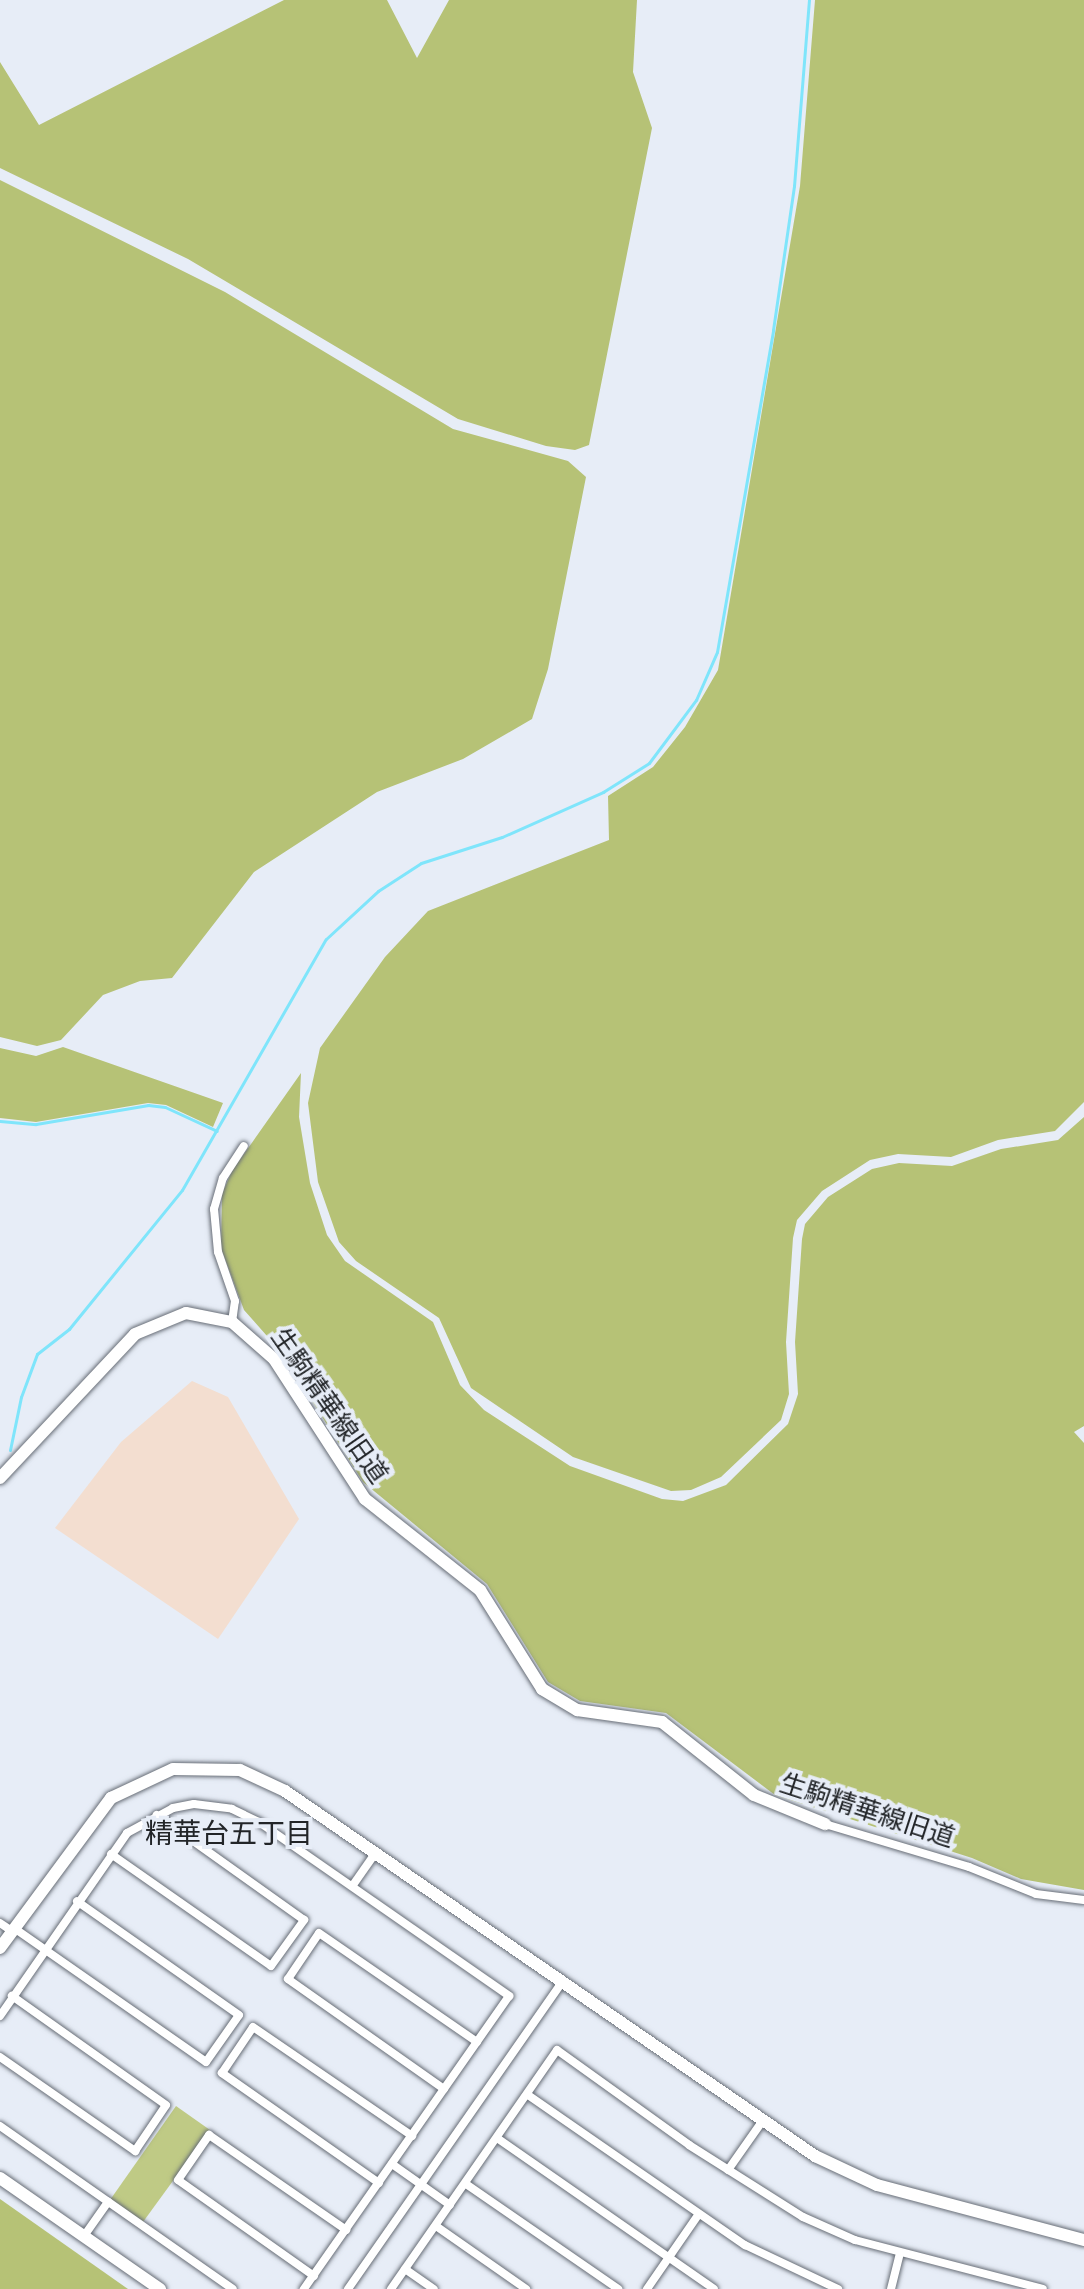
<!DOCTYPE html>
<meta charset="utf-8">
<style>
body{margin:0}
#map{position:relative;width:1084px;height:2289px;overflow:hidden;background:#e7edf7;font-family:"Varela Round","Noto Sans JP",sans-serif}
div>[style]{position:absolute}
[style*='--x']{left:calc(var(--x)*1px);top:calc(var(--y)*1px);width:calc(var(--w)*1px);rotate:calc(var(--a)*1deg)}
.commercial>*{inset:0;background:#f3ded0}
.green>*{inset:0;background:#bfca85}
.forest>*{inset:0;background:#b6c276}
.stream>*{height:3px;margin:-1.5px;padding:0 1.5px;transform-origin:1.5px;border-radius:1.5px;background:#7fe5fb}
.roads{filter:drop-shadow(0 0 2px #676d76) drop-shadow(0 0 2px #676d76)}
.street>*{height:8px;margin:-4px;padding:0 4px;transform-origin:4px;border-radius:4px;background:#fff}
.secondary>*{height:12px;margin:-6px;padding:0 6px;transform-origin:6px;border-radius:6px;background:#fff}
span{translate:-50% -50%;white-space:nowrap;text-align:center;line-height:1.15;-webkit-text-stroke:8px #e7edf7;paint-order:stroke}
.street-label{font-size:26px;color:#222528}
.neighbourhood-label{font-size:28px;color:#222528}
</style>
<div id="map">
<div class="commercial">
<i style="clip-path:polygon(192px 1381px,228px 1397px,299px 1519px,218px 1639px,55px 1528px,121px 1442px)"></i>
</div>
<div class="green">
<i style="clip-path:polygon(176px 2106px,210px 2130px,143px 2222px,110px 2200px)"></i>
</div>
<div class="forest">
<i style="clip-path:polygon(284px 0,387px 0,417px 58px,449px 0,637px 0,633px 72px,652px 128px,589px 445px,575px 450px,546px 446px,458px 419px,188px 259px,0 168px,0 62px,39px 125px)"></i>
<i style="clip-path:polygon(815px 0,1084px 0,1084px 1102px,1055px 1131px,998px 1140px,951px 1157px,898px 1154px,870px 1160px,822px 1191px,797px 1220px,793px 1238px,786px 1342px,789px 1394px,781px 1420px,721px 1477px,691px 1490px,671px 1491px,573px 1457px,471px 1388px,439px 1318px,356px 1261px,339px 1242px,318px 1182px,308px 1103px,320px 1048px,385px 957px,428px 911px,609px 840px,608px 796px,653px 767px,685px 727px,718px 670px,800px 186px)"></i>
<i style="clip-path:polygon(0 180px,225px 292px,453px 429px,568px 461px,586px 477px,548px 669px,532px 719px,463px 759px,377px 792px,254px 872px,172px 978px,140px 981px,103px 995px,61px 1040px,37px 1046px,0 1037px)"></i>
<i style="clip-path:polygon(63px 1047px,223px 1103px,213px 1127px,166px 1105px,148px 1103px,36px 1122px,0 1118px,0 1048px,36px 1056px)"></i>
<i style="clip-path:polygon(301px 1073px,299px 1117px,310px 1183px,327px 1235px,345px 1261px,433px 1322px,460px 1385px,484px 1410px,570px 1466px,662px 1499px,683px 1501px,726px 1485px,788px 1424px,798px 1394px,795px 1342px,802px 1239px,805px 1224px,828px 1197px,872px 1169px,899px 1163px,952px 1166px,1001px 1149px,1058px 1140px,1084px 1117px,1084px 1426px,1074px 1432px,1084px 1443px,1084px 1890px,1021px 1879px,972px 1858px,775px 1795px,666px 1713px,580px 1701px,548px 1682px,487px 1584px,363px 1482px,282px 1353px,244px 1310px,221px 1248px,222px 1194px,232px 1171px)"></i>
<i style="clip-path:polygon(0 2199px,128px 2289px,0 2289px)"></i>
</div>
<div class="stream">
<i style="--x:0;--y:1121;--w:36;--a:5"></i>
<i style="--x:36;--y:1124;--w:114;--a:-9.6"></i>
<i style="--x:148;--y:1105;--w:17;--a:7"></i>
<i style="--x:165;--y:1107;--w:57;--a:24.8"></i>
<i style="--x:10;--y:1450;--w:54;--a:-78.3"></i>
<i style="--x:21;--y:1397;--w:46;--a:-69.6"></i>
<i style="--x:37;--y:1354;--w:41;--a:-38"></i>
<i style="--x:69;--y:1329;--w:179;--a:-50.9"></i>
<i style="--x:182;--y:1190;--w:289;--a:-60.2"></i>
<i style="--x:326;--y:939;--w:71;--a:-42.7"></i>
<i style="--x:378;--y:891;--w:51;--a:-33.1"></i>
<i style="--x:421;--y:863;--w:85;--a:-17.8"></i>
<i style="--x:502;--y:837;--w:111;--a:-24"></i>
<i style="--x:603;--y:792;--w:54;--a:-32.2"></i>
<i style="--x:649;--y:763;--w:79;--a:-53.3"></i>
<i style="--x:696;--y:700;--w:52;--a:-66.4"></i>
<i style="--x:717;--y:652;--w:327;--a:-80.1"></i>
<i style="--x:773;--y:330;--w:146;--a:-81.7"></i>
<i style="--x:794;--y:186;--w:187;--a:-85.4"></i>
</div>
<div class="roads">
<div class="street">
<i style="--x:232;--y:1322;--w:21;--a:-82"></i>
<i style="--x:235;--y:1301;--w:52;--a:-109.1"></i>
<i style="--x:218;--y:1252;--w:43;--a:-95.3"></i>
<i style="--x:214;--y:1209;--w:32;--a:-74"></i>
<i style="--x:223;--y:1178;--w:38;--a:-57"></i>
<i style="--x:825;--y:1824;--w:150;--a:16.6"></i>
<i style="--x:969;--y:1867;--w:72;--a:21.9"></i>
<i style="--x:1036;--y:1894;--w:48;--a:7.1"></i>
<i style="--x:111;--y:1854;--w:195;--a:35"></i>
<i style="--x:271;--y:1966;--w:57;--a:-54.3"></i>
<i style="--x:304;--y:1920;--w:181;--a:-144.5"></i>
<i style="--x:353;--y:1885;--w:38;--a:-55"></i>
<i style="--x:0;--y:1923;--w:14;--a:34"></i>
<i style="--x:14;--y:1928;--w:234;--a:34.9"></i>
<i style="--x:206;--y:2062;--w:57;--a:-54.9"></i>
<i style="--x:239;--y:2015;--w:198;--a:-144.9"></i>
<i style="--x:0;--y:2016;--w:223;--a:-55.2"></i>
<i style="--x:127;--y:1833;--w:52;--a:-28.5"></i>
<i style="--x:173;--y:1808;--w:21;--a:-11"></i>
<i style="--x:194;--y:1804;--w:38;--a:7"></i>
<i style="--x:232;--y:1809;--w:30;--a:26"></i>
<i style="--x:259;--y:1822;--w:305;--a:34.8"></i>
<i style="--x:509;--y:1996;--w:358;--a:125"></i>
<i style="--x:0;--y:2057;--w:165;--a:34.8"></i>
<i style="--x:135;--y:2151;--w:55;--a:-56"></i>
<i style="--x:166;--y:2105;--w:189;--a:-144.7"></i>
<i style="--x:444;--y:2089;--w:191;--a:-144.8"></i>
<i style="--x:288;--y:1979;--w:55;--a:-56"></i>
<i style="--x:319;--y:1933;--w:192;--a:34.6"></i>
<i style="--x:528;--y:2095;--w:264;--a:34.7"></i>
<i style="--x:745;--y:2245;--w:103;--a:25.3"></i>
<i style="--x:0;--y:2126;--w:284;--a:35"></i>
<i style="--x:497;--y:2138;--w:264;--a:34.8"></i>
<i style="--x:392;--y:2164;--w:71;--a:35.3"></i>
<i style="--x:728;--y:2170;--w:57;--a:-54.9"></i>
<i style="--x:379;--y:2183;--w:192;--a:-145"></i>
<i style="--x:222;--y:2073;--w:55;--a:-56"></i>
<i style="--x:253;--y:2027;--w:193;--a:34.4"></i>
<i style="--x:466;--y:2184;--w:185;--a:34.6"></i>
<i style="--x:436;--y:2226;--w:110;--a:35"></i>
<i style="--x:84;--y:2236;--w:42;--a:-54.8"></i>
<i style="--x:405;--y:2269;--w:35;--a:35"></i>
<i style="--x:314;--y:2276;--w:166;--a:-144.8"></i>
<i style="--x:178;--y:2180;--w:55;--a:-55.4"></i>
<i style="--x:209;--y:2135;--w:167;--a:34.7"></i>
<i style="--x:348;--y:2289;--w:372;--a:-55.1"></i>
<i style="--x:391;--y:2289;--w:291;--a:-55.2"></i>
<i style="--x:557;--y:2050;--w:163;--a:35.7"></i>
<i style="--x:689;--y:2145;--w:135;--a:32.3"></i>
<i style="--x:803;--y:2217;--w:57;--a:23.9"></i>
<i style="--x:855;--y:2240;--w:194;--a:14.6"></i>
<i style="--x:647;--y:2289;--w:90;--a:-55.4"></i>
<i style="--x:891;--y:2289;--w:37;--a:-76"></i>
</div>
<div class="secondary">
<i style="--x:0;--y:1478;--w:197;--a:-46.8"></i>
<i style="--x:135;--y:1334;--w:55;--a:-22.4"></i>
<i style="--x:186;--y:1313;--w:47;--a:11.1"></i>
<i style="--x:232;--y:1322;--w:56;--a:41.4"></i>
<i style="--x:274;--y:1359;--w:167;--a:57"></i>
<i style="--x:365;--y:1499;--w:147;--a:38.4"></i>
<i style="--x:480;--y:1590;--w:117;--a:57.9"></i>
<i style="--x:542;--y:1689;--w:41;--a:31"></i>
<i style="--x:577;--y:1710;--w:86;--a:8"></i>
<i style="--x:662;--y:1722;--w:117;--a:38.4"></i>
<i style="--x:754;--y:1795;--w:77;--a:22.2"></i>
<i style="--x:0;--y:1948;--w:187;--a:-53.5"></i>
<i style="--x:111;--y:1798;--w:68;--a:-25.1"></i>
<i style="--x:173;--y:1769;--w:67;--a:0.9"></i>
<i style="--x:240;--y:1770;--w:50;--a:25"></i>
<i style="--x:285;--y:1791;--w:644;--a:34.55"></i>
<i style="--x:815;--y:2156;--w:68;--a:25.1"></i>
<i style="--x:877;--y:2185;--w:214;--a:14.9"></i>
<i style="--x:0;--y:2178;--w:195;--a:34.8"></i>
</div>
</div>
<div class="street-label">
<span style="left:329px;top:1406px;rotate:55deg">生駒精華線旧道</span>
<span style="left:867px;top:1811px;rotate:18deg">生駒精華線旧道</span>
</div>
<div class="neighbourhood-label">
<span style="left:229px;top:1834px">精華台五丁目</span>
</div>
</div>
